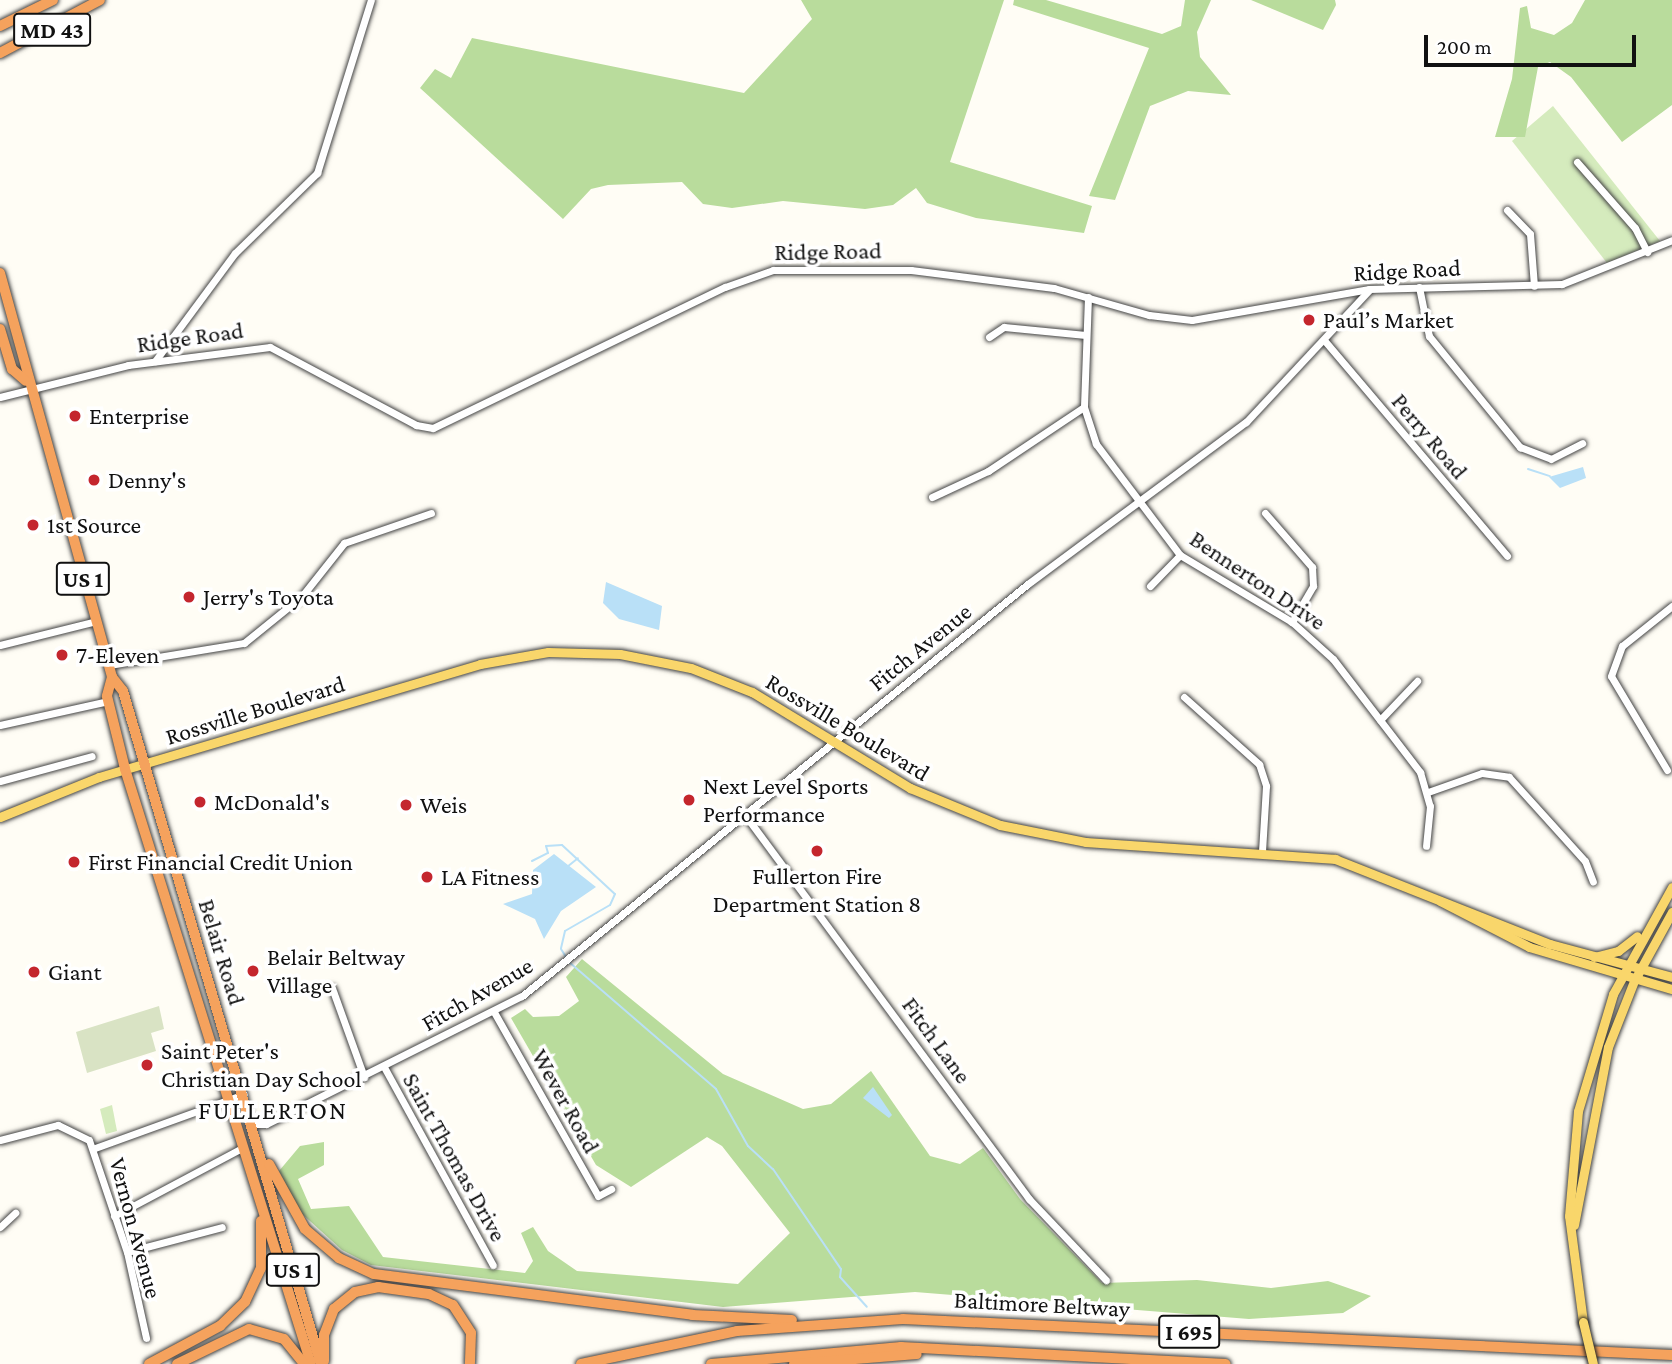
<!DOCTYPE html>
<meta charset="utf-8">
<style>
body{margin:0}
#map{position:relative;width:1672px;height:1364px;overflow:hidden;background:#fffdf5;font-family:"Crimson Pro",serif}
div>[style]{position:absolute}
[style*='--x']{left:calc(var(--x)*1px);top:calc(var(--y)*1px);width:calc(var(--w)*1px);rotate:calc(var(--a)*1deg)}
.green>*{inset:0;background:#d5ebbd}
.forest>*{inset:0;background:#b9dc9c}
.cemetery>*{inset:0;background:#d9e3c4}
.water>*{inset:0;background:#b9e0f7}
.stream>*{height:2px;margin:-1px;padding:0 1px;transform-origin:1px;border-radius:1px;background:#b9e0f7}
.roads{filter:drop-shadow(0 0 2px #444) drop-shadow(0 0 2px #444)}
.minor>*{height:7px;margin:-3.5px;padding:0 3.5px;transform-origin:3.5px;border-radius:3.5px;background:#fff}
.major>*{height:9px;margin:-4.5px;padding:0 4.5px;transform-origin:4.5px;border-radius:4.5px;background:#f9d66b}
.highway>*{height:10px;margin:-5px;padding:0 5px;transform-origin:5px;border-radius:5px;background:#f5a25d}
.bridges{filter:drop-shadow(0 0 2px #222) drop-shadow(0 0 2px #222)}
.major-bridge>*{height:9px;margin:-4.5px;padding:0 4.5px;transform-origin:4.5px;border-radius:4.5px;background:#f9d66b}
.dots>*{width:19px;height:19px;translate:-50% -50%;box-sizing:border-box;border:4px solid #fff;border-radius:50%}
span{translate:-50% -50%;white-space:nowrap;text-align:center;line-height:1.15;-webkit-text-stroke:7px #fff;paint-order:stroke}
.shield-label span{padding:2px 5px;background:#fff;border:2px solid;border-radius:5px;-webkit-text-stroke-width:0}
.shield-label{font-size:23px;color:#111;font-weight:700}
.street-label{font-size:24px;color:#111}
.poi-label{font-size:24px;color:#111}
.left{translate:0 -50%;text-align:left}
.neighbourhood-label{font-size:26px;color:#111;letter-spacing:2px}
.scale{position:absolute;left:1424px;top:35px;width:212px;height:32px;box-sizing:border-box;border:4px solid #111;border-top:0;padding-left:9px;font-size:21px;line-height:24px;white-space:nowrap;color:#111;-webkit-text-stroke:5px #fff;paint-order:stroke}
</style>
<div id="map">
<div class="green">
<i style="clip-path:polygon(1553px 106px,1660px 241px,1607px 263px,1512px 141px)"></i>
<i style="clip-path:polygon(112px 1105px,117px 1131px,106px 1134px,100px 1109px)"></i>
</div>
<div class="forest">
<i style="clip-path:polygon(801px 0,1004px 0,950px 162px,1092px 206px,1084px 233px,976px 218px,927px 203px,916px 188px,893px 205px,865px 209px,783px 201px,732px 208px,703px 204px,682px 182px,608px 185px,591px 189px,563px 219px,420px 88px,435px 69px,451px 78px,472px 38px,744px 93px,812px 19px)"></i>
<i style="clip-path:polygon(1014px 0,1046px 0,1162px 34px,1181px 26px,1185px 0,1211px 0,1197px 32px,1200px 57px,1231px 95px,1188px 91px,1150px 106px,1115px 200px,1089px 196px,1149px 48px,1013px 5px)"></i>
<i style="clip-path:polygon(1251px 0,1335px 0,1336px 5px,1323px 30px)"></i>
<i style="clip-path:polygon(1585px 0,1672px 0,1672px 105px,1622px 142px,1571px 77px,1550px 62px,1538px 67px,1525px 137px,1495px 137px,1512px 79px,1520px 8px,1527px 6px,1531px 28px,1554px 35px,1572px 23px)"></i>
<i style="clip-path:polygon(582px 959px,723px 1074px,803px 1109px,831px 1104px,871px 1071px,930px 1156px,960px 1164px,983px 1148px,1020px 1199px,1102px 1283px,1197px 1280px,1271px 1288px,1328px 1281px,1371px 1296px,1343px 1313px,1249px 1319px,915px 1292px,723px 1307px,371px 1265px,342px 1250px,300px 1212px,279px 1171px,300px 1146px,324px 1142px,324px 1165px,298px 1179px,311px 1209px,349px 1206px,383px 1257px,525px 1273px,533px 1261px,521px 1233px,533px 1227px,548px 1251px,577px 1271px,738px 1284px,790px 1233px,722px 1146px,707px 1137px,631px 1187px,596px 1165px,511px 1018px,525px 1009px,533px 1017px,559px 1016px,579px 1001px,566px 977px)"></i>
</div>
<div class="cemetery">
<i style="clip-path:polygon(159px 1006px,164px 1029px,151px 1033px,156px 1051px,87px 1073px,76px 1032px)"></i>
</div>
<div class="water">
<i style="clip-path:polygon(1583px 467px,1586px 478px,1560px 488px,1549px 477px)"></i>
<i style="clip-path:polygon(606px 582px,662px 606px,659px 630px,619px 619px,603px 603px)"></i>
<i style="clip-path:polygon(554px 854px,596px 887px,561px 911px,544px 939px,535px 919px,503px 904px,532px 894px,533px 870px)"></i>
<i style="clip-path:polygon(873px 1087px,892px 1115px,889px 1118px,863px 1098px)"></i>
</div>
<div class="stream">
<i style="--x:1528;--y:469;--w:23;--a:18"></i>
<i style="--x:532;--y:861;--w:18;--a:-27"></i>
<i style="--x:548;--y:853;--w:7;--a:-106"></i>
<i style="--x:546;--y:846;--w:16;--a:-4"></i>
<i style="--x:562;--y:845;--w:72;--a:42.8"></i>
<i style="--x:615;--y:894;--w:12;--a:114"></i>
<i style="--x:610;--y:905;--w:52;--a:150"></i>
<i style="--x:565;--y:931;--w:18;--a:103"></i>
<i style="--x:561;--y:949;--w:9;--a:58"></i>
<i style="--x:567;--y:867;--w:14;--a:-39"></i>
<i style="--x:569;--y:962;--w:194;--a:40.8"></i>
<i style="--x:716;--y:1089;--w:65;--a:60.7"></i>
<i style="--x:748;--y:1146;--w:34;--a:43"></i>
<i style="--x:773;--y:1169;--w:121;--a:55.8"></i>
<i style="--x:841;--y:1269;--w:8;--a:97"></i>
<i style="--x:840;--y:1277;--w:40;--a:48"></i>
</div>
<div class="roads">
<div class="minor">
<i style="--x:1577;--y:162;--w:88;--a:48.7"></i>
<i style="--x:1635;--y:228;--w:27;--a:63"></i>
<i style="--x:1507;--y:210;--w:33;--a:46"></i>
<i style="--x:1530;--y:234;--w:52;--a:85.6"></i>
<i style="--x:1419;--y:287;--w:50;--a:78.5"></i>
<i style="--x:1429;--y:336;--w:144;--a:50.7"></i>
<i style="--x:1520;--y:447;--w:33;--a:21"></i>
<i style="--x:1551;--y:459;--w:35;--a:-27"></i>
<i style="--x:1088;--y:297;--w:110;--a:92.1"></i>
<i style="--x:1084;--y:407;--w:39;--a:72"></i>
<i style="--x:1096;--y:444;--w:139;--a:52.9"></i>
<i style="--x:1180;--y:555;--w:131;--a:30.9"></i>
<i style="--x:1292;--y:622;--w:55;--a:42.1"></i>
<i style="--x:1333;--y:659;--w:143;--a:52.4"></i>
<i style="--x:1420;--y:772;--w:35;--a:74"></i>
<i style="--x:1430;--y:806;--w:40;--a:95.7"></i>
<i style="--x:989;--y:337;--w:18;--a:-34"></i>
<i style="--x:1004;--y:327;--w:82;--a:5.6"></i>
<i style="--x:1324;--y:340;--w:283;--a:49.7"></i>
<i style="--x:155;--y:361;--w:134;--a:-53.5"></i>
<i style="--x:235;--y:253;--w:115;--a:-44.3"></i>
<i style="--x:317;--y:173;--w:181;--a:-72.7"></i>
<i style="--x:0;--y:397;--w:132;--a:-14"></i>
<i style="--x:128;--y:365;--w:143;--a:-7.2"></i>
<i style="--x:270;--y:347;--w:166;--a:28.1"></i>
<i style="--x:416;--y:425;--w:17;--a:10"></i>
<i style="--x:433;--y:428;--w:324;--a:-25.8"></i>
<i style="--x:725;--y:287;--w:51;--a:-19.5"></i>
<i style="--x:773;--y:270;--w:138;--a:0"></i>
<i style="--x:911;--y:270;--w:144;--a:7.2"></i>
<i style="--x:1054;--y:288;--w:99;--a:15.9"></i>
<i style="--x:1149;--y:315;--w:43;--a:6.6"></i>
<i style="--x:1192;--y:320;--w:180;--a:-9.9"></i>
<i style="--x:1369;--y:289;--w:193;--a:-1.5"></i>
<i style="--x:1562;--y:284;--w:118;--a:-21.8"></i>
<i style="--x:932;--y:497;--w:62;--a:-24.9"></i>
<i style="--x:988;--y:471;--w:115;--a:-33.7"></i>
<i style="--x:1265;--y:513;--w:72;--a:49"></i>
<i style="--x:1312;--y:567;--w:19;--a:87"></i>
<i style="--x:1313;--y:586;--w:42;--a:120.3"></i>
<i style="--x:1150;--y:586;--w:43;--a:-45.9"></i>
<i style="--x:0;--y:645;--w:99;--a:-14"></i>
<i style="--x:109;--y:665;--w:137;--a:-9.3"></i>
<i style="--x:244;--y:643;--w:75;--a:-39"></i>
<i style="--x:302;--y:596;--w:68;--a:-51.6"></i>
<i style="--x:344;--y:543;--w:92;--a:-19"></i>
<i style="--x:1184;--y:697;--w:101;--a:41.8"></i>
<i style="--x:1259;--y:764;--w:23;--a:72"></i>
<i style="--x:1266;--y:786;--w:65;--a:93.5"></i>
<i style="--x:1380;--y:720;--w:54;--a:-46.5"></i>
<i style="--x:0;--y:725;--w:111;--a:-12.5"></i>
<i style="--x:1667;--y:770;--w:109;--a:-120.8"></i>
<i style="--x:1611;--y:676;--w:32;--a:-70"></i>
<i style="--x:1622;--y:646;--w:64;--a:-38.7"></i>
<i style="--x:0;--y:781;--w:95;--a:-15.2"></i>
<i style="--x:1428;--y:792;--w:57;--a:-19.4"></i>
<i style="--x:1482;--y:773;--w:27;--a:8"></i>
<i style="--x:1509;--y:777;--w:113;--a:47.9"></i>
<i style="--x:1585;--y:861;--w:22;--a:69"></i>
<i style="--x:745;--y:815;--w:478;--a:53.5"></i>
<i style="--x:1029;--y:1199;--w:112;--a:46.5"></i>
<i style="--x:332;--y:988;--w:95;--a:70.2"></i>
<i style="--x:494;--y:1012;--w:211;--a:60.5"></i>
<i style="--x:598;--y:1196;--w:15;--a:-28"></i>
<i style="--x:384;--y:1067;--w:226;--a:61.2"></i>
<i style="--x:253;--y:1124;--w:13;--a:0"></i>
<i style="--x:266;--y:1124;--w:286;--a:-26.6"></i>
<i style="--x:522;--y:996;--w:654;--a:-39.17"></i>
<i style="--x:1029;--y:583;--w:270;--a:-36.6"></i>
<i style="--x:1246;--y:422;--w:180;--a:-47"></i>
<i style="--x:0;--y:1140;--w:60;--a:-14.5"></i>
<i style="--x:58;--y:1125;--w:34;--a:26"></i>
<i style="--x:89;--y:1140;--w:118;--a:71.3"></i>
<i style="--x:127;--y:1252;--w:88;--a:77.5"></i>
<i style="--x:95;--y:1148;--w:158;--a:-19.9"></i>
<i style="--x:114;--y:1216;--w:147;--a:-28"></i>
<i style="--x:0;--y:1227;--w:21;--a:-43"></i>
<i style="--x:127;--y:1252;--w:98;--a:-14.7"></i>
</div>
<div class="major">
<i style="--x:0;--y:817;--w:107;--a:-22"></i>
<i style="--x:99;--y:777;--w:397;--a:-16.5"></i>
<i style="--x:480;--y:664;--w:69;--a:-10"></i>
<i style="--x:548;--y:652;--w:72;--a:1.6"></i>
<i style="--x:620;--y:654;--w:72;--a:11.2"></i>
<i style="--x:691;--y:668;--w:66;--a:21.5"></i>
<i style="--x:752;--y:692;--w:185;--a:31.3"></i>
<i style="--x:910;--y:788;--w:97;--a:22.3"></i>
<i style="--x:1000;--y:825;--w:88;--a:11.2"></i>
<i style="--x:1086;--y:842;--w:250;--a:3.9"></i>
<i style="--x:1335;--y:859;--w:231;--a:21.6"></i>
<i style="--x:1550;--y:944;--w:126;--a:15.1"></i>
<i style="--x:1440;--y:901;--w:100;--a:27.3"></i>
<i style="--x:1529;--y:947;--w:149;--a:16.4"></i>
<i style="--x:1594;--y:957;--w:25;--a:-14"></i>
<i style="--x:1618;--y:951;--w:24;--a:-38"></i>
<i style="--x:1574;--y:1225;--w:181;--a:-79.2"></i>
<i style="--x:1608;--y:1047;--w:71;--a:-68.5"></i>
<i style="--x:1634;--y:981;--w:79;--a:-61.2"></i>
<i style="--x:1583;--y:1322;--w:107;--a:-97.5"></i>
<i style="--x:1569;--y:1216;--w:105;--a:-85.1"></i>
<i style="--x:1578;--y:1111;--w:122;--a:-73.3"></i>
<i style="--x:1613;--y:994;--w:122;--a:-61.1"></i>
</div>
<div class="highway">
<i style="--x:0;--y:26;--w:59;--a:-26.1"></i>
<i style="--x:0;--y:53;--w:113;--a:-27.9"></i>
<i style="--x:0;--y:273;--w:419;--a:74.5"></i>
<i style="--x:112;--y:677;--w:18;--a:52"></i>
<i style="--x:123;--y:691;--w:702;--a:73.61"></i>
<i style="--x:0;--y:329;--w:42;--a:73.3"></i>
<i style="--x:12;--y:369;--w:18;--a:41"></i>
<i style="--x:112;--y:677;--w:20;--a:105"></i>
<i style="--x:107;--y:696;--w:75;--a:76.1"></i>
<i style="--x:125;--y:769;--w:623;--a:72.64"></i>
<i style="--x:269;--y:1164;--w:74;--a:61"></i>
<i style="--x:305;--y:1229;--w:45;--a:40.5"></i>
<i style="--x:339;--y:1258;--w:38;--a:25"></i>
<i style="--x:374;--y:1274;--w:321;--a:7.3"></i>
<i style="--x:692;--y:1315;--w:100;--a:2.9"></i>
<i style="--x:324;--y:1361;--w:26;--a:-90"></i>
<i style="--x:324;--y:1335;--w:28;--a:-69"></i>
<i style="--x:334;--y:1309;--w:27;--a:-39"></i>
<i style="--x:355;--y:1292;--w:24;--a:-12"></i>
<i style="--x:378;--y:1287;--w:51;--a:7.8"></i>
<i style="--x:429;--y:1294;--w:26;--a:25"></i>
<i style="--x:453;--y:1305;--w:33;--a:57"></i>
<i style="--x:471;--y:1333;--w:31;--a:92"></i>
<i style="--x:149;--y:1364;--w:81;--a:-28.2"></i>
<i style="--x:220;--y:1326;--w:35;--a:-44"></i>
<i style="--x:245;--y:1302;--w:38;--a:-65"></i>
<i style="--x:261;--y:1268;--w:47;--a:-90"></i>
<i style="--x:177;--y:1364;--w:80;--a:-25.9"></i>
<i style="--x:249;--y:1329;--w:36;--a:16"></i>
<i style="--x:284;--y:1339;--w:32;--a:51"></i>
<i style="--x:581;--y:1364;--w:159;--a:-11.9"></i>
<i style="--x:737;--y:1331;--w:166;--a:-4.1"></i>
<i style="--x:903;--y:1319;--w:770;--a:2.68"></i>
<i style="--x:711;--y:1364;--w:191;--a:-5.1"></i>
<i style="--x:901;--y:1347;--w:325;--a:3"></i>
<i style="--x:794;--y:1364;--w:123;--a:-4.6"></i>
</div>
</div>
<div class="bridges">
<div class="major-bridge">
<i style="--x:1583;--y:1322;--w:43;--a:76.6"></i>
</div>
</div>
<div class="dots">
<i style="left:1309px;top:320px;background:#c4262e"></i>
<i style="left:75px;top:416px;background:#c4262e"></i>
<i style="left:94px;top:480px;background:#c4262e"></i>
<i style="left:33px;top:525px;background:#c4262e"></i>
<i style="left:189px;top:597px;background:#c4262e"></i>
<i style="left:62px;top:655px;background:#c4262e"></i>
<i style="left:689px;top:800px;background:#c4262e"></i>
<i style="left:200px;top:802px;background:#c4262e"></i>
<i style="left:406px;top:805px;background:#c4262e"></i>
<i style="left:817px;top:851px;background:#c4262e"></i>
<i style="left:74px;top:862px;background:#c4262e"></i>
<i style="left:427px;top:877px;background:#c4262e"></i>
<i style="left:253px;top:971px;background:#c4262e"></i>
<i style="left:34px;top:972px;background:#c4262e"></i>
<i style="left:147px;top:1065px;background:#c4262e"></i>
</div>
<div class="shield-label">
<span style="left:52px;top:30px">MD 43</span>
<span style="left:83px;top:579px">US 1</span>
<span style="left:293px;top:1270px">US 1</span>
<span style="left:1189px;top:1332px">I 695</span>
</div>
<div class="street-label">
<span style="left:828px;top:251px;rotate:-1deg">Ridge Road</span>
<span style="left:1407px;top:270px;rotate:-3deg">Ridge Road</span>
<span style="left:190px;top:337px;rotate:-8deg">Ridge Road</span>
<span style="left:1430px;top:436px;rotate:50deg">Perry Road</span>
<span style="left:1258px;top:580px;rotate:34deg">Bennerton Drive</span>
<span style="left:920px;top:647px;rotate:-39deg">Fitch Avenue</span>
<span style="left:255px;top:710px;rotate:-17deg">Rossville Boulevard</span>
<span style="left:848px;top:727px;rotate:31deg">Rossville Boulevard</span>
<span style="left:222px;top:952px;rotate:73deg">Belair Road</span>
<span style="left:477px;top:994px;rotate:-30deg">Fitch Avenue</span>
<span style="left:937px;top:1040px;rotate:54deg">Fitch Lane</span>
<span style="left:566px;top:1101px;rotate:61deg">Wever Road</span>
<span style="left:455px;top:1157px;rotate:61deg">Saint Thomas Drive</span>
<span style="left:136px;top:1228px;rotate:75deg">Vernon Avenue</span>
<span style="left:1042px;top:1304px;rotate:3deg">Baltimore Beltway</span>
</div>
<div class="poi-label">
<span class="left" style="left:1323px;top:320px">Paul’s Market</span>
<span class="left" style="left:89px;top:416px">Enterprise</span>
<span class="left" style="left:108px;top:480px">Denny's</span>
<span class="left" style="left:47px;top:525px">1st Source</span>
<span class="left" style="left:203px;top:597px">Jerry's Toyota</span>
<span class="left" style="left:76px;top:655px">7-Eleven</span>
<span class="left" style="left:703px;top:800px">Next Level Sports<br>Performance</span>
<span class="left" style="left:214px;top:802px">McDonald's</span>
<span class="left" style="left:420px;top:805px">Weis</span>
<span class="left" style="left:88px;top:862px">First Financial Credit Union</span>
<span style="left:817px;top:890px">Fullerton Fire<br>Department Station 8</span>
<span class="left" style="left:441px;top:877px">LA Fitness</span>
<span class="left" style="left:267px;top:971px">Belair Beltway<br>Village</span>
<span class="left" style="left:48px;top:972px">Giant</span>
<span class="left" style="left:161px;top:1065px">Saint Peter's<br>Christian Day School</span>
</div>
<div class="neighbourhood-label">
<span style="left:273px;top:1111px">FULLERTON</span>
</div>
<div class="scale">200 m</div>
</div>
